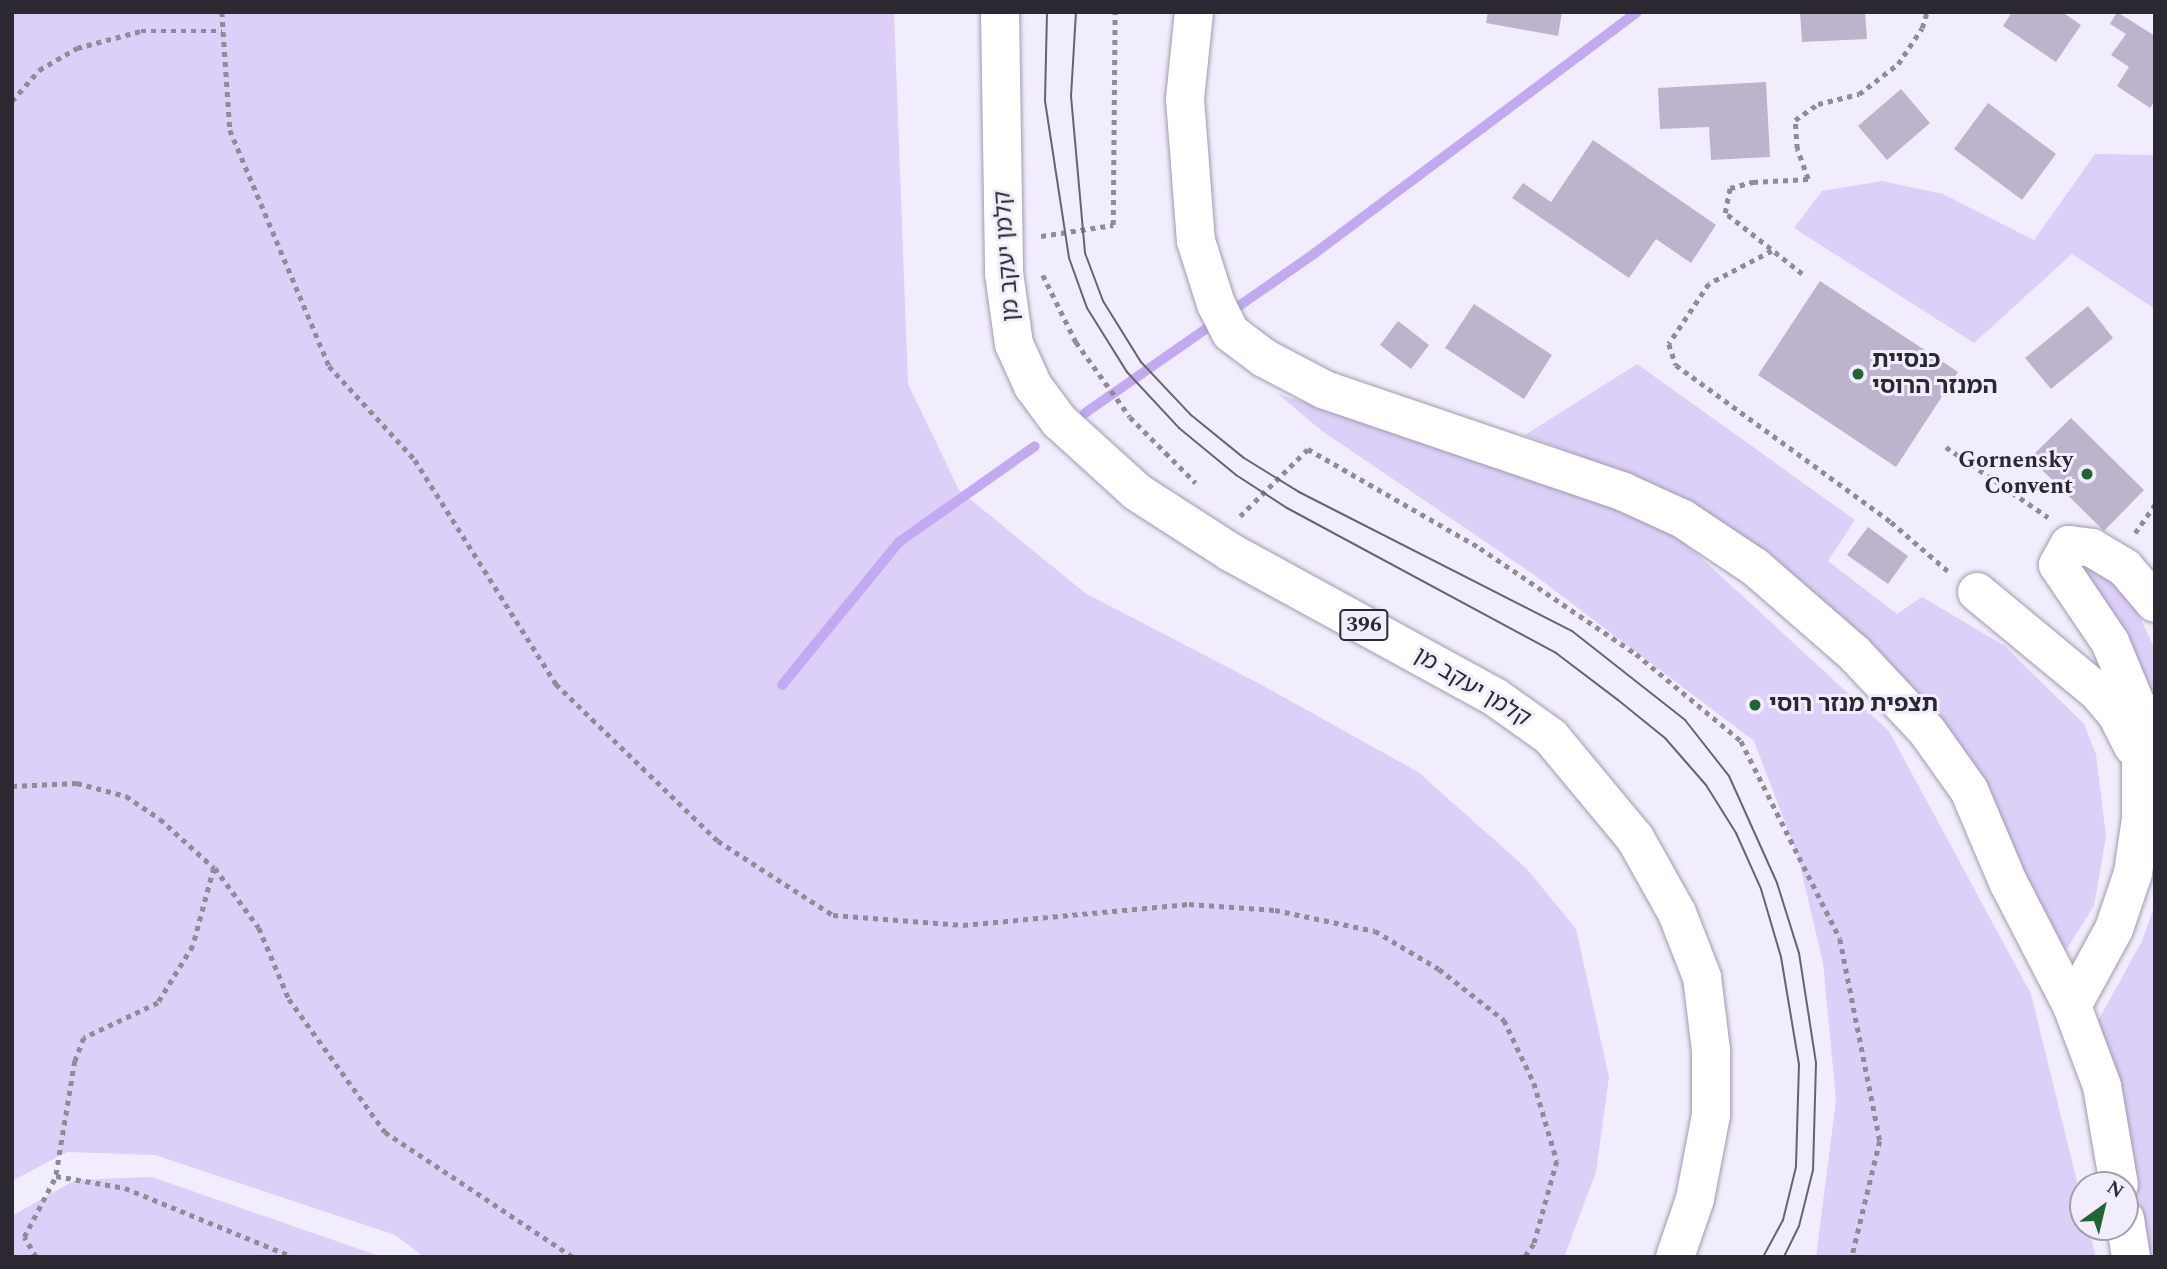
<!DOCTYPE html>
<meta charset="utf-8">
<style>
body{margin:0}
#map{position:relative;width:2167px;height:1269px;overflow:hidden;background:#f2edfc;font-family:Spectral,"Noto Sans Hebrew",serif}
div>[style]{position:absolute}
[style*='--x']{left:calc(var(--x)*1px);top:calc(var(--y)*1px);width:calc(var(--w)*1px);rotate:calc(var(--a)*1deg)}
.green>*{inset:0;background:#ddd0f8}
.stream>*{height:10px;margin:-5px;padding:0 5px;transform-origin:5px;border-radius:5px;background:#c2a9f1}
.building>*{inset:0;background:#bcb4cc}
.path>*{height:4.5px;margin-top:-2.25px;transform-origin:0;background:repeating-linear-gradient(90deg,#8f8b97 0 5px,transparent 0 10px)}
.roads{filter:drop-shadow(0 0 2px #a19ab1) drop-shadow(0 0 2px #a19ab1)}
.minor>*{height:38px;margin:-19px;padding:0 19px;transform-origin:19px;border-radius:19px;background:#fff}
.major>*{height:38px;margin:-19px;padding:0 19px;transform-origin:19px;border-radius:19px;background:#fff}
.tram>*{height:2px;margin:-1px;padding:0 1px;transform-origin:1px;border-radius:1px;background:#67646f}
.dots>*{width:19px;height:19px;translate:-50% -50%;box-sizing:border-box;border:4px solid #f2edfc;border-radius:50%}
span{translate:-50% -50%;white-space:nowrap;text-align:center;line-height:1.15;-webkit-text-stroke:6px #f2edfc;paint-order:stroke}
.shield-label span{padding:2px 5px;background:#f2edfc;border:2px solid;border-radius:5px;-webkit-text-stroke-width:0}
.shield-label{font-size:21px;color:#2b2831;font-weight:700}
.street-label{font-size:23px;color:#2b2831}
.poi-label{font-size:23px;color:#2b2831;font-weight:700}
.left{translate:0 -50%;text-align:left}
.right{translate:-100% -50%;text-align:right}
.frame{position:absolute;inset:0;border:14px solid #2b2831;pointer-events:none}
.north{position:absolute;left:2069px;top:1171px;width:70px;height:70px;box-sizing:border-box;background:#f2edfc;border:2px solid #a29eab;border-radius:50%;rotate:34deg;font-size:19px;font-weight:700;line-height:28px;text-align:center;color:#2b2831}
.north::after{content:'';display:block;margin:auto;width:24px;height:32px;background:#1e6734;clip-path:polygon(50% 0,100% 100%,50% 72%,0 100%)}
</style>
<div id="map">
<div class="green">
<i style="clip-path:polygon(12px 12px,894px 12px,908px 384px,959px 490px,1085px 593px,1260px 684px,1418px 772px,1527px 869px,1576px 929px,1609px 1077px,1596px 1172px,1564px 1257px,424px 1257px,395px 1235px,155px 1155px,67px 1152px,12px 1181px)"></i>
<i style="clip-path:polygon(2095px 154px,2155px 155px,2155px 309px,2072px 254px,1974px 343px,1794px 228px,1822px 191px,1882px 181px,1943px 194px,2034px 240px)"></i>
<i style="clip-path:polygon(1637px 364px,1855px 520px,1828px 561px,1897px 614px,1922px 597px,2005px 646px,2084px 724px,2096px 754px,2106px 836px,2094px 906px,2059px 961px,2003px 836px,1777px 561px,1653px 484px,1525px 435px)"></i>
<i style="clip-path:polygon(1278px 394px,1508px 464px,1672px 531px,1889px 731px,2031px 994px,2083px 1206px,2083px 1227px,2088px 1227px,2096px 1257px,1816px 1257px,1836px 1100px,1823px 963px,1798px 857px,1754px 741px,1533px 574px,1322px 431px)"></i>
<i style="clip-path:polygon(2076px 567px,2100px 570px,2133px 602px,2155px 650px,2155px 713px)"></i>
<i style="clip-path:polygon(2155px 904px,2155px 1257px,2150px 1257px,2124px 1121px,2098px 1021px,2142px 941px)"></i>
<i style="clip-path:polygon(152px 1177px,382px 1257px,12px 1257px,12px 1216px,75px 1180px)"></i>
</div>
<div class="stream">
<i style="--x:1085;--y:413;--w:280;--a:-34.8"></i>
<i style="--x:1315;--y:253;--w:402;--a:-36.8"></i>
<i style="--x:782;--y:685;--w:185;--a:-50.7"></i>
<i style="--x:899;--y:542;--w:166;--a:-35.2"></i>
</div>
<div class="building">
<i style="clip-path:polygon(1488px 12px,1562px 12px,1558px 36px,1486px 23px)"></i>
<i style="clip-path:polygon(1800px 12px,1865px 12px,1867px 39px,1802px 42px)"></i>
<i style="clip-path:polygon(2012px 12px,2062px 12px,2081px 25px,2056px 62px,2003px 26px)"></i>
<i style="clip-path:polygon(2117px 12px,2155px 36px,2155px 101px,2150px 108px,2117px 86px,2129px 67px,2111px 55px,2126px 34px,2110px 24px)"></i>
<i style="clip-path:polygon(1766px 82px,1770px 157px,1711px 160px,1709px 127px,1660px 129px,1658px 88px)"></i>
<i style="clip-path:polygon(1901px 89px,1930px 123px,1887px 160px,1858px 126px)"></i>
<i style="clip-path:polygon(1988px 103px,2056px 154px,2022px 200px,1954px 149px)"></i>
<i style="clip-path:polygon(1593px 140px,1716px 225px,1691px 263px,1656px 239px,1629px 278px,1512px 198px,1523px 183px,1551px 202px)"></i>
<i style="clip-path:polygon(1820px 281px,1958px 372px,1896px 467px,1758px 375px)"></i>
<i style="clip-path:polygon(1474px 304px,1552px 355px,1524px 399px,1445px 348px)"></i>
<i style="clip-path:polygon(2088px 306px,2113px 338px,2051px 389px,2025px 358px)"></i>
<i style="clip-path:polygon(1398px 321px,1429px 345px,1411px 369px,1380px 345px)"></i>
<i style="clip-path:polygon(2071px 418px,2144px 490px,2104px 531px,2030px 458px)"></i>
<i style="clip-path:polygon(1868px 527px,1908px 556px,1888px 584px,1847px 555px)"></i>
</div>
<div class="path">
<i style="--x:222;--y:12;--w:118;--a:86.1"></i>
<i style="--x:230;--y:130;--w:256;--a:67.2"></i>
<i style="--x:329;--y:366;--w:127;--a:47.5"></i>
<i style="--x:415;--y:460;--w:265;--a:57.8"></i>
<i style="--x:556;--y:684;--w:226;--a:44.1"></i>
<i style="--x:718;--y:841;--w:137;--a:32.8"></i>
<i style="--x:833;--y:915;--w:130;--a:4.4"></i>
<i style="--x:963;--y:925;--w:227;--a:-5.3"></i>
<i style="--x:1189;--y:904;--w:86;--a:4"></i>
<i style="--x:1275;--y:910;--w:102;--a:11.9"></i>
<i style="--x:1375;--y:931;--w:74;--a:30.7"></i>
<i style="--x:1439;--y:969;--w:83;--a:38.1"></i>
<i style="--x:1504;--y:1020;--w:70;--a:64.5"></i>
<i style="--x:1534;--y:1083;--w:81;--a:73.6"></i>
<i style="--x:1557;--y:1161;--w:86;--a:105.5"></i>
<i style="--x:1534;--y:1244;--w:16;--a:125"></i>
<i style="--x:12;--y:101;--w:41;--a:-48.9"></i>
<i style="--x:39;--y:70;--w:44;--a:-30.1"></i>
<i style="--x:77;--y:48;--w:66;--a:-14.9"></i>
<i style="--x:141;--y:31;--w:81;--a:0"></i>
<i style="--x:1041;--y:236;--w:73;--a:-8.7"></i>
<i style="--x:1113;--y:225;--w:213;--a:-89.5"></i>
<i style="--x:1772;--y:251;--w:71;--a:152.4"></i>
<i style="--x:1709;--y:284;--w:72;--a:123.7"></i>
<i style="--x:1669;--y:344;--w:22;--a:72"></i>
<i style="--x:1676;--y:365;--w:266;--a:36.1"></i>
<i style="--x:1891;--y:522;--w:75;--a:40.7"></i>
<i style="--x:1802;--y:274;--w:98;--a:-141.6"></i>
<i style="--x:1725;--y:213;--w:25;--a:-79"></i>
<i style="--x:1730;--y:188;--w:24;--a:-15"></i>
<i style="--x:1753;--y:182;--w:55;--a:-3.1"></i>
<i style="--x:1808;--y:179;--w:32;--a:-110"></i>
<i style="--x:1797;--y:149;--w:29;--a:-94"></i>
<i style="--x:1795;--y:120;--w:28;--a:-35"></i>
<i style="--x:1818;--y:104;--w:42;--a:-13.7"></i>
<i style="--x:1859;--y:94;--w:49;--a:-37.6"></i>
<i style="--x:1898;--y:64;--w:43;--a:-56.3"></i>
<i style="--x:1922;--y:28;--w:17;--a:-73"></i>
<i style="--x:1043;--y:275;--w:75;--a:63.8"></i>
<i style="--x:1076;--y:342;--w:92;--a:54.2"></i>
<i style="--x:1130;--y:417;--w:93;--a:45"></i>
<i style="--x:1946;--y:447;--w:124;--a:34.5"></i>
<i style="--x:1240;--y:516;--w:95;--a:-44.6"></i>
<i style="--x:1308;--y:449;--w:198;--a:29.9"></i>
<i style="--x:1480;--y:548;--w:189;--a:34.2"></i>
<i style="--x:1636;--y:654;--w:136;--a:39.6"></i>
<i style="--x:1741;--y:741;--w:221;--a:63.4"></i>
<i style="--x:1840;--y:939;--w:206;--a:78.8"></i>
<i style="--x:1880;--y:1141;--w:119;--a:103.6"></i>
<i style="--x:2135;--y:533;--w:35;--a:-55"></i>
<i style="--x:12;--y:786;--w:65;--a:-2.6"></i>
<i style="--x:77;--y:783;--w:51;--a:14.9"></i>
<i style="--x:126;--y:796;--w:41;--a:34.1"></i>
<i style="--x:160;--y:819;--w:73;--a:42.2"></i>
<i style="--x:214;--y:868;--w:81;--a:105.1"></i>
<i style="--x:193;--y:946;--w:67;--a:121.6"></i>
<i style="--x:158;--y:1003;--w:82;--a:154.7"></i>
<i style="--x:84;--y:1038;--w:25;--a:111"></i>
<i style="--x:75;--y:1061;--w:117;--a:99.4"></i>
<i style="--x:56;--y:1176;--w:70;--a:9.9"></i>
<i style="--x:125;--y:1188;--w:182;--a:22.3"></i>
<i style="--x:215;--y:868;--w:74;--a:53.7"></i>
<i style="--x:259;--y:928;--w:77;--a:67.1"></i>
<i style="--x:289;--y:999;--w:164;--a:54.2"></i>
<i style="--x:385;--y:1132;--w:226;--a:33.6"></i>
<i style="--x:36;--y:1257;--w:23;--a:-121"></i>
<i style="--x:24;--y:1237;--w:69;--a:-62.3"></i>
</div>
<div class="roads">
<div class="minor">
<i style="--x:1194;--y:12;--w:87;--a:95.9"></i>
<i style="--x:1185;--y:99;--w:142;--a:85.6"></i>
<i style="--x:1196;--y:241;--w:66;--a:72.4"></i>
<i style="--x:1216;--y:304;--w:33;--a:63"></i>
<i style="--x:1231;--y:333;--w:41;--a:37.1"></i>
<i style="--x:1264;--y:358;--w:69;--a:27.7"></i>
<i style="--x:1325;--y:390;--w:316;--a:18.8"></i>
<i style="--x:1624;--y:492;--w:65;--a:24.6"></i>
<i style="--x:1683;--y:519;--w:87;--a:33.7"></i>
<i style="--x:1755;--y:567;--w:131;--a:41"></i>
<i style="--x:1854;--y:653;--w:107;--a:46.9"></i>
<i style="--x:1927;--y:731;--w:72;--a:54.6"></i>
<i style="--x:1969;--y:790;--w:100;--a:67"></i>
<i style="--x:2008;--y:882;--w:140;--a:62.7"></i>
<i style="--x:2072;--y:1006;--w:85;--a:69.4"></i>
<i style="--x:2102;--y:1086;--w:100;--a:80.3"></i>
<i style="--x:1977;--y:592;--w:157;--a:39.6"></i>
<i style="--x:2098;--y:692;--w:30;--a:50"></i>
<i style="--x:2117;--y:715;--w:35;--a:63"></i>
<i style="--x:2072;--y:1006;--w:88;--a:-61.4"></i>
<i style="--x:2114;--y:929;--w:59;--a:-71.3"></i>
<i style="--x:2133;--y:873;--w:55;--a:-81.6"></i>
<i style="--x:2141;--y:819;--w:56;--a:-90"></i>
<i style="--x:2141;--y:763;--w:61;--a:-95.6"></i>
<i style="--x:2135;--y:702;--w:65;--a:-112.6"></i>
<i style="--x:2110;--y:642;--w:93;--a:-124"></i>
<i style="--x:2058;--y:565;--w:23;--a:-61"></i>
<i style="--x:2069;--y:545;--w:23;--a:7"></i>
<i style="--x:2092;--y:548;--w:39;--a:31"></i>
<i style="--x:2125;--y:568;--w:46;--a:49.4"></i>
<i style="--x:2125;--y:1219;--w:38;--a:81"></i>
</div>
<div class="major">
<i style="--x:1000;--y:12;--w:261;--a:89.1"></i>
<i style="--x:1004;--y:273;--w:72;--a:82"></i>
<i style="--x:1014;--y:344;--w:46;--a:65.7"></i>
<i style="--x:1033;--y:386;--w:44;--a:53.4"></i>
<i style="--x:1059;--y:421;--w:105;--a:42.3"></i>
<i style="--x:1137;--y:492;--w:111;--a:32.8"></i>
<i style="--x:1230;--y:552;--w:302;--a:28.7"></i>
<i style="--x:1495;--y:697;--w:69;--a:35.5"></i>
<i style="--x:1551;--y:737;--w:131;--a:50.3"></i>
<i style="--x:1635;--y:838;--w:86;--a:60.8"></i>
<i style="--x:1677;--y:913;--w:69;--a:68.7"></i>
<i style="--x:1702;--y:977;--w:74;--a:83"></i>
<i style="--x:1711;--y:1050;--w:65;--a:90"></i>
<i style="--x:1711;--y:1115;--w:86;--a:100.8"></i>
<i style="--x:1695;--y:1199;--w:61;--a:109"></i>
</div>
</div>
<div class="tram">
<i style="--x:1047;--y:12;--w:89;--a:91.3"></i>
<i style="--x:1045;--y:101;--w:159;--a:81.3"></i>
<i style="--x:1069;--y:258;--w:53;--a:70.2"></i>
<i style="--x:1087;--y:308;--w:75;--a:58"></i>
<i style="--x:1127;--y:372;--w:76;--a:47.1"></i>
<i style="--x:1179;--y:428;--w:74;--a:39.5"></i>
<i style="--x:1236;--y:475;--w:61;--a:32.9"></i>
<i style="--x:1287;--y:508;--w:306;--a:28.3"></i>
<i style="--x:1556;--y:653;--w:78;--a:37.2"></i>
<i style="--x:1618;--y:700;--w:60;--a:39"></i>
<i style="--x:1665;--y:738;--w:62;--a:48.9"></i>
<i style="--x:1706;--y:785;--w:57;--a:58"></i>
<i style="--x:1736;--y:833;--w:61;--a:65.9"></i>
<i style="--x:1761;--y:889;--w:71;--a:73.6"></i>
<i style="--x:1781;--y:957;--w:109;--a:80.5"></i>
<i style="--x:1799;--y:1064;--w:103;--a:91.7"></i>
<i style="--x:1796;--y:1167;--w:55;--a:103.8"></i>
<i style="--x:1783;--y:1220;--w:42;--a:118.4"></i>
<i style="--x:1076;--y:12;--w:84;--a:93.4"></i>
<i style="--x:1071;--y:96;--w:158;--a:84.9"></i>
<i style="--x:1085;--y:253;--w:51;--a:69.4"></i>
<i style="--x:1103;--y:301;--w:72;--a:58.1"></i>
<i style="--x:1141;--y:362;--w:73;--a:46.7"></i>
<i style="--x:1191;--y:415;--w:68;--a:39.1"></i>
<i style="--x:1244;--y:458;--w:65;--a:31.7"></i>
<i style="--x:1299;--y:492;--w:306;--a:27"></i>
<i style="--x:1572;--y:631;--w:144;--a:38.2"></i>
<i style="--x:1685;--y:720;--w:71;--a:51.8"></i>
<i style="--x:1729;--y:776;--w:117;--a:65.8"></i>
<i style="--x:1777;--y:883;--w:73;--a:72.6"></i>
<i style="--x:1799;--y:953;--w:111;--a:81.2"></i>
<i style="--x:1816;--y:1063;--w:107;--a:91.6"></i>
<i style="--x:1813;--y:1170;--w:58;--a:104"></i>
<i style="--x:1799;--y:1226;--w:34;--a:116"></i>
</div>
<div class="dots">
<i style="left:1858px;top:374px;background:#1e6734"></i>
<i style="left:2087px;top:474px;background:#1e6734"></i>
<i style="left:1755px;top:705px;background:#1e6734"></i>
</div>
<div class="shield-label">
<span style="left:1364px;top:625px">396</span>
</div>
<div class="street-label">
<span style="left:1008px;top:256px;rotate:-94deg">קלמן יעקב מן</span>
<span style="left:1472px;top:688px;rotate:31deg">קלמן יעקב מן</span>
</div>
<div class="poi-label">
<span class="left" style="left:1872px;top:374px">כנסיית<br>המנזר הרוסי</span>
<span class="right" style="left:2073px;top:474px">Gornensky<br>Convent</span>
<span class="left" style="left:1769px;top:705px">תצפית מנזר רוסי</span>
</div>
<div class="frame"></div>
<div class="north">N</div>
</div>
